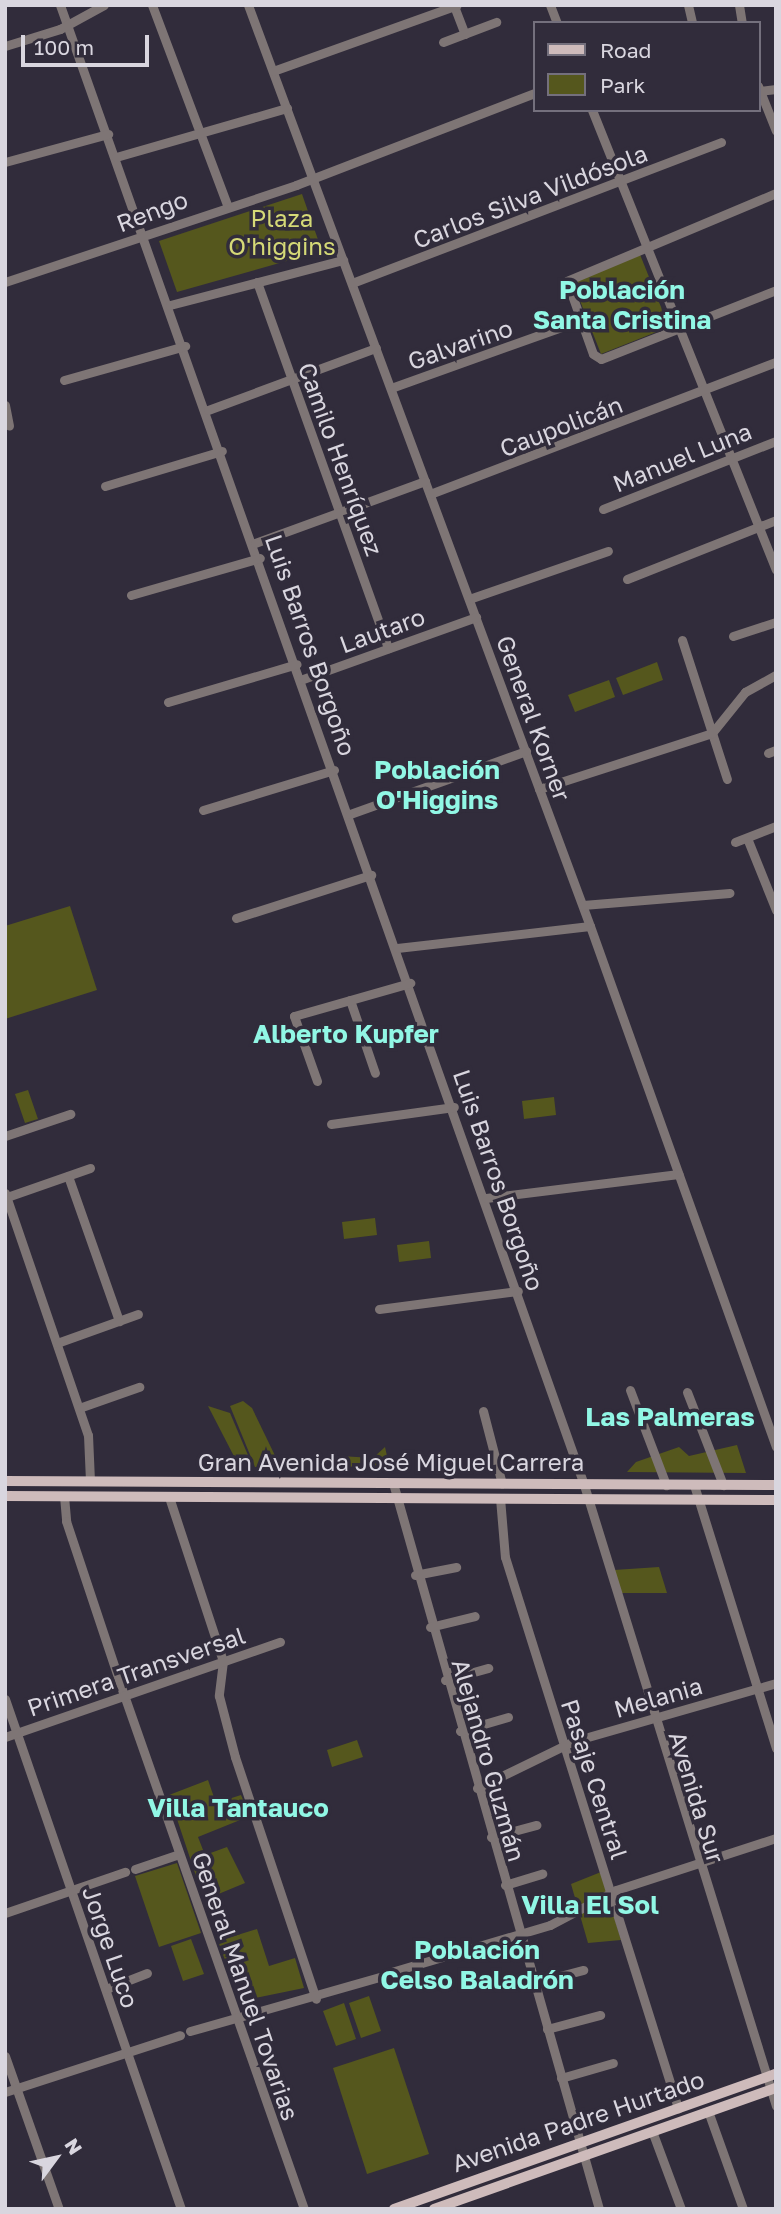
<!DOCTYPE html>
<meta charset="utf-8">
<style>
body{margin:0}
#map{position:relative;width:781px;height:2214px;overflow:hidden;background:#312c3b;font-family:"Golos Text",sans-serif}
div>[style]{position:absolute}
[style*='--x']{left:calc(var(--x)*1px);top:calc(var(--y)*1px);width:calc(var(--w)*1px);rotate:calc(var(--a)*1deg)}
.green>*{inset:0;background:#55571d}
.minor>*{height:9px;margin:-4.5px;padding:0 4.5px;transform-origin:4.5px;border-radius:4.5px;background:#7e7575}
.major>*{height:10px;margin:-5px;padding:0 5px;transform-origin:5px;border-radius:5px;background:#cebbbb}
span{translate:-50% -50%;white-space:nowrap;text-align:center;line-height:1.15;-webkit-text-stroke:7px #312c3b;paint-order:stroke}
.street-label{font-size:24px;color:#d9d6df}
.park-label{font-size:24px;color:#d5d977}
.neighbourhood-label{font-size:26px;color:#91f7e5;font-weight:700}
.frame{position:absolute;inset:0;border:7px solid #d9d6df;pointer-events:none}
.legend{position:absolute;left:533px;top:21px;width:228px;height:91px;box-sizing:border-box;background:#312c3b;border:2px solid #74707d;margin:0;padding:9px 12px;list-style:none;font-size:21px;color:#d9d6df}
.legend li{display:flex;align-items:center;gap:14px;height:35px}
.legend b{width:35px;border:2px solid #74707d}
.north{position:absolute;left:21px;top:2123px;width:70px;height:70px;-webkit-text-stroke:5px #312c3b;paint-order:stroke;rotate:57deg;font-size:19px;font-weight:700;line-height:28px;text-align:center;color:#d9d6df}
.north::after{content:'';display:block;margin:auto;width:24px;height:32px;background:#d9d6df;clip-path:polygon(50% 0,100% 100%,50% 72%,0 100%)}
.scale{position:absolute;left:21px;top:35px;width:128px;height:32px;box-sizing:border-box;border:4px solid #d9d6df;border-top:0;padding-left:9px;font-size:21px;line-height:24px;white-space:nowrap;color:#d9d6df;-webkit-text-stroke:5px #312c3b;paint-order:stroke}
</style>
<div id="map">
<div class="green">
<i style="clip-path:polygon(302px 194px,322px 251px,177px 292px,159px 241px)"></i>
<i style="clip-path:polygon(639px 252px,669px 327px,601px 354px,571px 278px)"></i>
<i style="clip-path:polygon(657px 662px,663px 680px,623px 695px,616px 678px)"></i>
<i style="clip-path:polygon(609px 680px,615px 697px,575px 712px,568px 695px)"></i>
<i style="clip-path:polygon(70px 906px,97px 990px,5px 1019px,5px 926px)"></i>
<i style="clip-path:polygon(28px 1090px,38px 1119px,25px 1123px,15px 1094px)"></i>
<i style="clip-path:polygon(554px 1097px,556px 1115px,524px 1119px,522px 1101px)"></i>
<i style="clip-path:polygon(375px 1218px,377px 1235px,344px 1239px,342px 1222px)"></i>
<i style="clip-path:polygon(429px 1241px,431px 1258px,399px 1262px,397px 1245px)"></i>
<i style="clip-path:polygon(243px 1401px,252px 1408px,281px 1468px,255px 1467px,230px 1406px)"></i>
<i style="clip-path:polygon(208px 1406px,230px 1413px,253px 1467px,239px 1466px)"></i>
<i style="clip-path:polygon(737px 1445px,746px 1473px,627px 1472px,636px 1462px,679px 1447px,689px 1456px)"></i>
<i style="clip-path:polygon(385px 1447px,389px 1465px,340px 1467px,340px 1456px,373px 1458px)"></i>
<i style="clip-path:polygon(659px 1567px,667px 1593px,619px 1593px,614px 1570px)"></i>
<i style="clip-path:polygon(357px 1740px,363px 1757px,332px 1767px,327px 1750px)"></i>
<i style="clip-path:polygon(208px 1780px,216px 1803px,241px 1795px,250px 1816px,198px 1837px,205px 1855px,227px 1847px,245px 1883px,204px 1900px,169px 1795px)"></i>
<i style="clip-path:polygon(177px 1863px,201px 1933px,159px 1947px,135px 1876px)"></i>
<i style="clip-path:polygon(601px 1872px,621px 1940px,588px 1943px,571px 1884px)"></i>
<i style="clip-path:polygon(257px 1929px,269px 1966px,295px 1958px,304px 1988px,240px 2001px,218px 1941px)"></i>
<i style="clip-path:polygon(191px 1939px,204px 1974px,183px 1981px,171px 1946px)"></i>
<i style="clip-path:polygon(369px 1996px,381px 2031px,361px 2038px,349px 2003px)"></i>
<i style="clip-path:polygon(344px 2003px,356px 2039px,336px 2046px,323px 2011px)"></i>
<i style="clip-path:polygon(394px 2048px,429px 2154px,367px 2174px,333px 2068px)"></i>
</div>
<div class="minor">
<i style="--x:60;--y:5;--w:1570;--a:70.5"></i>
<i style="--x:584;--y:1485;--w:650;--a:72.82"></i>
<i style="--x:152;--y:5;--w:214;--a:69.4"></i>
<i style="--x:248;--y:5;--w:982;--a:69.63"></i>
<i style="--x:590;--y:926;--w:553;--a:70.35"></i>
<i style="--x:550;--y:5;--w:19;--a:69"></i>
<i style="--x:688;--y:5;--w:18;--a:77"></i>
<i style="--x:739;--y:5;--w:18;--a:81"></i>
<i style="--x:454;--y:6;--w:30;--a:69"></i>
<i style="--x:443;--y:42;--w:57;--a:-20.7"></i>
<i style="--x:5;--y:46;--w:58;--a:-17.2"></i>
<i style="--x:60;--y:29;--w:50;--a:-28.6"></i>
<i style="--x:273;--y:71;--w:195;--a:-19.7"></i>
<i style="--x:758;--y:86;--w:48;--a:68.2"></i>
<i style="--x:760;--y:91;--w:16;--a:-7"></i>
<i style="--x:592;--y:110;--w:495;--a:68.2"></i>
<i style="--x:116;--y:157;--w:178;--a:-16"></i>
<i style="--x:5;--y:162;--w:107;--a:-15.2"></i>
<i style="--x:776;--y:193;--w:227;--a:157.2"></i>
<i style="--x:567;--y:281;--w:77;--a:70.4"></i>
<i style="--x:593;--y:354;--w:9;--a:32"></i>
<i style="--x:601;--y:359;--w:188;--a:-21.5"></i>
<i style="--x:5;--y:282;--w:307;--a:-18.4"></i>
<i style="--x:296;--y:185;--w:255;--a:-21.1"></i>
<i style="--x:257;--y:282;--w:389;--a:70.3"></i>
<i style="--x:352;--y:283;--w:395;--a:-20.9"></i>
<i style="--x:170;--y:305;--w:179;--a:-14.6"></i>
<i style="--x:64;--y:380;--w:126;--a:-15.7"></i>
<i style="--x:391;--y:388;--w:202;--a:-19.7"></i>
<i style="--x:5;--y:405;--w:21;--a:79"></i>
<i style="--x:208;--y:410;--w:179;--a:-20.3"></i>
<i style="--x:105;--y:486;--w:122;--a:-16.7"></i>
<i style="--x:430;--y:494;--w:370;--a:-20.9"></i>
<i style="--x:603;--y:509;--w:186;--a:-21.5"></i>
<i style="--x:255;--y:543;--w:181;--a:-20"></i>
<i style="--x:627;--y:579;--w:160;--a:-21.6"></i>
<i style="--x:131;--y:595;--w:134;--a:-16"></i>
<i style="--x:469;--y:599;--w:147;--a:-19.1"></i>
<i style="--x:733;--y:636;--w:45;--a:-18"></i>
<i style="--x:682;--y:640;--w:146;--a:72.1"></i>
<i style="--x:303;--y:679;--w:184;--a:-19.7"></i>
<i style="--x:168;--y:702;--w:134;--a:-16.4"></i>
<i style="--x:768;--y:753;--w:9;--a:-21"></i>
<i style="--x:539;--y:789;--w:182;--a:-17.9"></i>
<i style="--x:712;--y:733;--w:53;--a:-51.2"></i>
<i style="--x:745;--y:692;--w:35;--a:-29"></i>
<i style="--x:203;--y:810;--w:137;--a:-17"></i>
<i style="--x:350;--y:814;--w:187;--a:-19.7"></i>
<i style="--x:747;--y:838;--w:78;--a:68.1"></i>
<i style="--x:735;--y:842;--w:44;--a:-21.3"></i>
<i style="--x:583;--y:905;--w:147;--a:-4.7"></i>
<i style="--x:236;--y:918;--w:142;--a:-17.7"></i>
<i style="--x:397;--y:948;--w:194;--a:-6.5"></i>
<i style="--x:350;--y:1000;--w:77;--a:71.1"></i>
<i style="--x:317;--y:1081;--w:69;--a:-109.5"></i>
<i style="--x:294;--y:1016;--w:121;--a:-15.9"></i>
<i style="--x:331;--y:1124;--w:124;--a:-7.9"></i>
<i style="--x:5;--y:1136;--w:69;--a:-18.7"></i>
<i style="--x:68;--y:1176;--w:154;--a:70.6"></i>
<i style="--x:5;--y:1193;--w:256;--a:71.1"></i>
<i style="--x:88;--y:1435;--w:46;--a:87.5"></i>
<i style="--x:7;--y:1197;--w:88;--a:-19.3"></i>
<i style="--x:486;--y:1198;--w:194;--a:-7.1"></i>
<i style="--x:379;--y:1309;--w:140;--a:-7.4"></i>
<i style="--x:57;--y:1343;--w:86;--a:-19.7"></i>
<i style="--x:630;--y:1390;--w:102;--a:69.2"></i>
<i style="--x:687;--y:1392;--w:100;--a:68.8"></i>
<i style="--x:79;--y:1408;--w:64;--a:-19.3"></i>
<i style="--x:483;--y:1411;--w:75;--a:75.4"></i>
<i style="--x:393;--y:1483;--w:755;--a:74.16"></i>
<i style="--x:694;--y:1485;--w:276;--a:72.7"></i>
<i style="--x:64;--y:1496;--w:25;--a:85"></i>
<i style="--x:66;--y:1521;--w:183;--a:71.6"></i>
<i style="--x:124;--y:1695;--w:545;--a:70.7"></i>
<i style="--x:169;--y:1497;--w:173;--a:71.8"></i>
<i style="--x:223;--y:1661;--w:35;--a:97"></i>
<i style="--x:219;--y:1696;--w:63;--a:75.3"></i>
<i style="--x:235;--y:1757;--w:255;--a:71.5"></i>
<i style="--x:500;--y:1498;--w:59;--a:85.2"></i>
<i style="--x:505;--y:1557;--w:578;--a:72.57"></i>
<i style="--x:415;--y:1575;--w:42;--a:-11"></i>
<i style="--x:430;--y:1627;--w:46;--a:-13.7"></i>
<i style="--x:445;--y:1680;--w:45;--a:-15.6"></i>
<i style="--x:5;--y:1699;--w:540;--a:70.96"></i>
<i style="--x:460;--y:1731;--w:50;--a:-16.3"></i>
<i style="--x:5;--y:1737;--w:291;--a:-19.1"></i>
<i style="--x:477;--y:1788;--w:108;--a:-25.9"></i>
<i style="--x:574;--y:1741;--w:210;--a:-16"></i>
<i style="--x:491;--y:1837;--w:47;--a:-14.9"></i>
<i style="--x:135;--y:1869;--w:46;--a:-18.8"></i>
<i style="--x:505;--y:1885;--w:39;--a:-17"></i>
<i style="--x:5;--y:1913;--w:127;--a:-18.9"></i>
<i style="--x:388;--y:1973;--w:169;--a:-16.5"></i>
<i style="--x:550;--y:1925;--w:75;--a:-27.9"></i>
<i style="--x:616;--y:1890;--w:168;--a:-18"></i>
<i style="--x:533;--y:1983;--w:52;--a:-14.6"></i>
<i style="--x:106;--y:1989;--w:44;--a:-21.3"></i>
<i style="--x:547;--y:2029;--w:55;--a:-14.8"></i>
<i style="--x:190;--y:2031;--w:197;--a:-15.9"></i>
<i style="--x:5;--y:2056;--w:162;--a:70.6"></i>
<i style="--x:561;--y:2078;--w:54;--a:-16.1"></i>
<i style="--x:5;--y:2092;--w:184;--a:-18"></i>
<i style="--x:708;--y:2111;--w:104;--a:70.3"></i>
<i style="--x:652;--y:2131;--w:83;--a:69.6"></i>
</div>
<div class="major">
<i style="--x:5;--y:1481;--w:771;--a:0.3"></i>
<i style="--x:5;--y:1496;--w:771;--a:0.3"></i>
<i style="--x:394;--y:2209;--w:405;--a:-19.5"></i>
<i style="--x:434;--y:2209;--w:363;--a:-19.5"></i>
</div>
<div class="street-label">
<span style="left:530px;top:196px;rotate:-21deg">Carlos Silva Vildósola</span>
<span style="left:152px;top:211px;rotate:-21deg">Rengo</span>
<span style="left:460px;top:344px;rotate:-19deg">Galvarino</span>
<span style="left:561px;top:426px;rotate:-21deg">Caupolicán</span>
<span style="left:682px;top:457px;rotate:-22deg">Manuel Luna</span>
<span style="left:341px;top:459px;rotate:70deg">Camilo Henríquez</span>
<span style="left:382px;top:630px;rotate:-20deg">Lautaro</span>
<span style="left:311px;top:645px;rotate:71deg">Luis Barros Borgoño</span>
<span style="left:534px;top:718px;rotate:70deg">General Korner</span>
<span style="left:499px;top:1180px;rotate:71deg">Luis Barros Borgoño</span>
<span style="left:391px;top:1462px">Gran Avenida José Miguel Carrera</span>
<span style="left:136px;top:1671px;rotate:-19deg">Primera Transversal</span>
<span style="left:658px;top:1697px;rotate:-16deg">Melania</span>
<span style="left:489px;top:1760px;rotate:74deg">Alejandro Guzmán</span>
<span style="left:595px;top:1779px;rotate:72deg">Pasaje Central</span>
<span style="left:697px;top:1797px;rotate:73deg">Avenida Sur</span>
<span style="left:111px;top:1947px;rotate:71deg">Jorge Luco</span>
<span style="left:246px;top:1986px;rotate:71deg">General Manuel Tovarias</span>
<span style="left:578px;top:2121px;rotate:-19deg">Avenida Padre Hurtado</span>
</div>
<div class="park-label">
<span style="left:282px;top:232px">Plaza<br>O'higgins</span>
</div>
<div class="neighbourhood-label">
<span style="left:622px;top:305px">Población<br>Santa Cristina</span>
<span style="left:437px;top:785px">Población<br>O'Higgins</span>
<span style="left:346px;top:1034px">Alberto Kupfer</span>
<span style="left:670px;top:1417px">Las Palmeras</span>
<span style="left:238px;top:1808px">Villa Tantauco</span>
<span style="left:590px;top:1905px">Villa El Sol</span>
<span style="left:477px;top:1965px">Población<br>Celso Baladrón</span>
</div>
<div class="frame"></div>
<ul class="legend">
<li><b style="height:9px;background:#cebbbb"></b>Road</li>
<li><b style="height:19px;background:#55571d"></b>Park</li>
</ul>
<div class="north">N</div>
<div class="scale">100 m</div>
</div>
